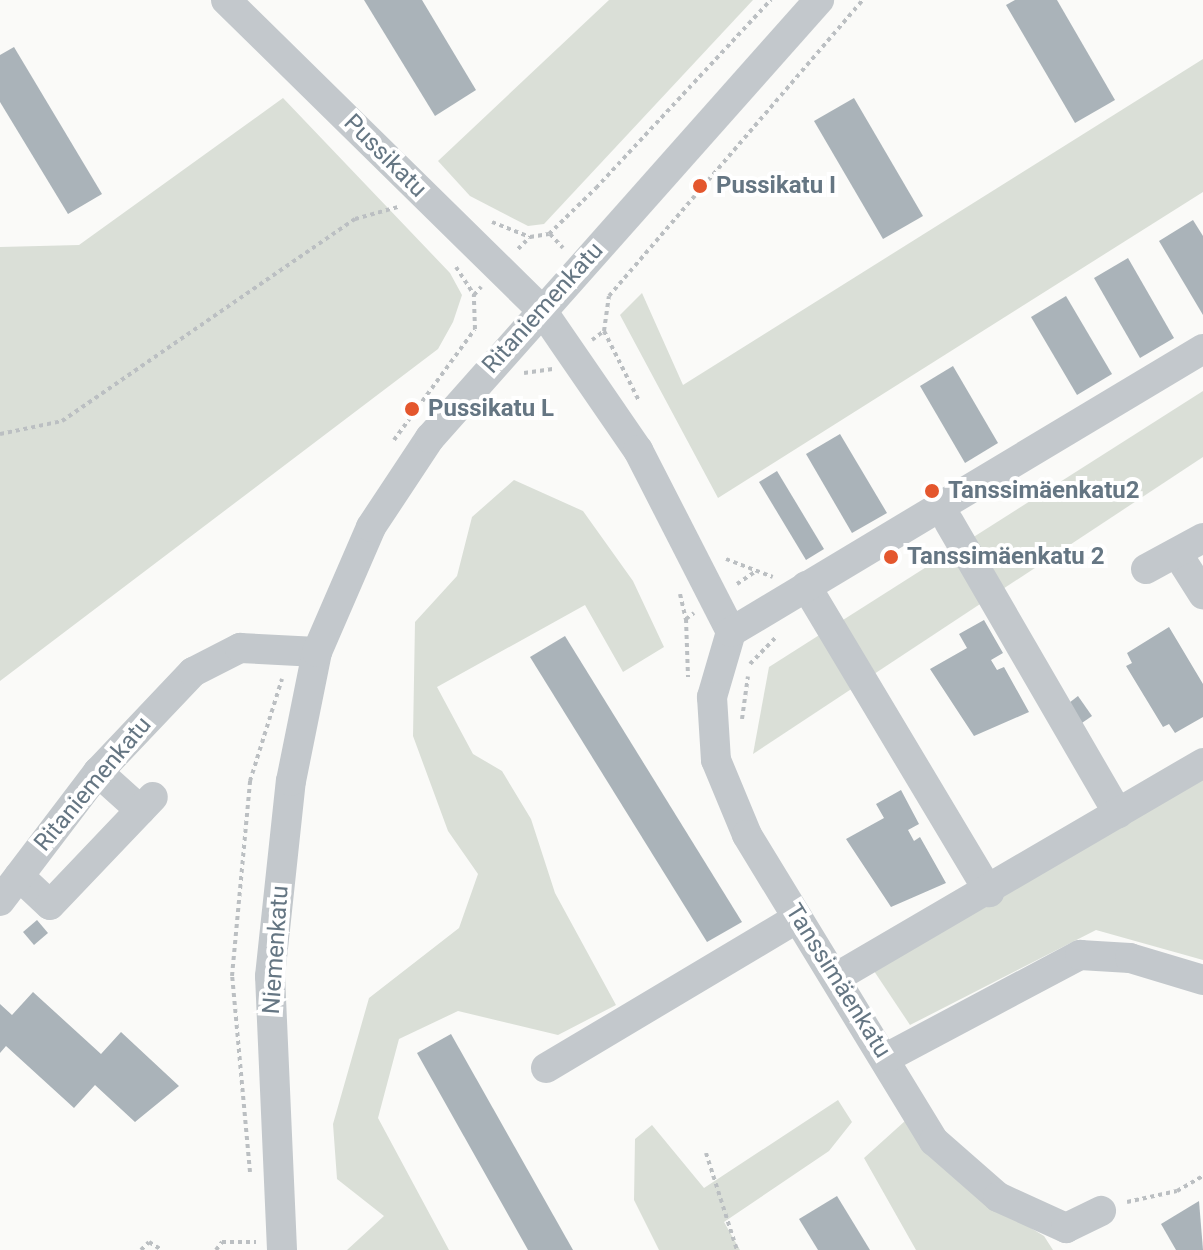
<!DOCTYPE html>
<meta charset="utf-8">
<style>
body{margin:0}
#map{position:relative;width:1203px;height:1250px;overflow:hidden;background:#fafaf8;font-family:Roboto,sans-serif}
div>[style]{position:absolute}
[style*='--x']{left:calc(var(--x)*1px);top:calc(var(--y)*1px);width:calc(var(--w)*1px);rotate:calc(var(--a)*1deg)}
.green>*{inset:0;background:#dadfd7}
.building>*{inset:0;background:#aab3b9}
.path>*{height:4px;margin-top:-2px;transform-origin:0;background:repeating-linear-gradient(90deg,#bbbfc2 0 4px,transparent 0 8px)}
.minor>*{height:30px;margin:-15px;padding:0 15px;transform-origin:15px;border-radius:15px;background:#c3c8cc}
.dots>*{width:22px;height:22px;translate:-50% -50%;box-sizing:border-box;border:4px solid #fff;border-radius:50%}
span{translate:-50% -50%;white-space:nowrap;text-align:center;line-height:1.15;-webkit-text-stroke:8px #fff;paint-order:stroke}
.street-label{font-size:24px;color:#657683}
.poi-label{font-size:24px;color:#657683;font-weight:700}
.left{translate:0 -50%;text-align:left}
</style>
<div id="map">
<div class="green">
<i style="clip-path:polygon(609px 0,753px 0,544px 224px,528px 226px,470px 196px,438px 161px)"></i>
<i style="clip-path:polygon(1203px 59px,1203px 192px,718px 498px,620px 315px,642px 293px,683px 385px)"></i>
<i style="clip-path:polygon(283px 98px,450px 273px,462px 295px,453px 322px,438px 349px,0 681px,0 247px,79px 245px)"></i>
<i style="clip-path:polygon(1203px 391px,1203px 457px,753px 754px,769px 667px)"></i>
<i style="clip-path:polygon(514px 480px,583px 511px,633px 581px,664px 647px,623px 672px,585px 605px,437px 687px,473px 754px,502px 771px,531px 819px,555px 893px,616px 1005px,558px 1035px,458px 1011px,399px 1039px,378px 1118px,449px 1250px,347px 1250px,384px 1216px,337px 1179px,333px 1124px,369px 998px,459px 928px,478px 874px,448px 831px,413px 736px,415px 622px,457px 576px,472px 517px)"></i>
<i style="clip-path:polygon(1203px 776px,1203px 960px,1096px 930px,910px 1025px,874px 971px)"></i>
<i style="clip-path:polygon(838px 1100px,852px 1122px,829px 1151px,724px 1222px,740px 1250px,659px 1250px,634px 1200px,635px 1139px,652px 1125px,704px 1188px)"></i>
<i style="clip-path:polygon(905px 1121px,972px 1192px,1044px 1236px,1053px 1250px,916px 1250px,864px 1158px)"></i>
</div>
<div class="building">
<i style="clip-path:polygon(364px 0,422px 0,476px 90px,435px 116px)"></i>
<i style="clip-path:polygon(1015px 0,1057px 0,1115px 100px,1075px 123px,1006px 5px)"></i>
<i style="clip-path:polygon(14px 47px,102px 194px,68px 214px,0 102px,0 55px)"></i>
<i style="clip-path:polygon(854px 98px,923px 216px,883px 239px,814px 121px)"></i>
<i style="clip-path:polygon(1193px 220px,1203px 236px,1203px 315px,1159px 241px)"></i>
<i style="clip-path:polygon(1128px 258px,1174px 338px,1140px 358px,1094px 278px)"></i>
<i style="clip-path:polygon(1066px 296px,1112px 374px,1077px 395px,1031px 317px)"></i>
<i style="clip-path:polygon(953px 366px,998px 443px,965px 463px,920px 386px)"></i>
<i style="clip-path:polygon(840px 434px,887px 513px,852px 533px,806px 454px)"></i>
<i style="clip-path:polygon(777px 471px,824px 549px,806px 560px,759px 482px)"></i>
<i style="clip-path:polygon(984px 620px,1003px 653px,991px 660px,997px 670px,1004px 667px,1029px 712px,974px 736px,930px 669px,967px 648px,959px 634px)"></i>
<i style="clip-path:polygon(1169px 627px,1203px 684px,1203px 717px,1175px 733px,1169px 724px,1163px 727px,1126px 666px,1132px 663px,1127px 653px)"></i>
<i style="clip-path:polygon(565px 636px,742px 922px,707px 942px,530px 657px)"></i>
<i style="clip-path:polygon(1078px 696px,1092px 716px,1079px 725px,1065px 706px)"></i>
<i style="clip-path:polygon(901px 790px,919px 824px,908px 830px,914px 841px,920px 837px,946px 883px,891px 907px,846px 839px,884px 818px,876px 804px)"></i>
<i style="clip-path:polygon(37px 920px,48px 933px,34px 945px,23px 932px)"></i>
<i style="clip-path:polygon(33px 992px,101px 1054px,121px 1032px,179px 1086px,135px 1122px,95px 1085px,74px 1108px,6px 1046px,0 1053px,0 1004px,12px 1015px)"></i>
<i style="clip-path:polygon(451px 1034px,573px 1250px,528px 1250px,417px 1053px)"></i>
<i style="clip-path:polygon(837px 1196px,870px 1250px,818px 1250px,799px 1219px)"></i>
<i style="clip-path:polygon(1199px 1201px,1203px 1250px,1176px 1250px,1161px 1224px)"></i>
</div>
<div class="path">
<i style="--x:492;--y:222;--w:41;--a:21.5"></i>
<i style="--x:550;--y:234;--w:19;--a:47"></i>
<i style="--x:518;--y:249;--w:17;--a:-45"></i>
<i style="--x:530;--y:237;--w:19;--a:-9"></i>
<i style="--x:549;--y:234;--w:66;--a:-44.4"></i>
<i style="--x:596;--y:188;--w:257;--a:-47.1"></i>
<i style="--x:456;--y:267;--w:33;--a:57"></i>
<i style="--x:604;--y:331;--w:78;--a:63.4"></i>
<i style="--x:592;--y:340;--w:15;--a:-37"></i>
<i style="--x:604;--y:331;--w:35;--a:-82"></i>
<i style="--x:609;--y:296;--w:390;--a:-49.4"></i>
<i style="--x:524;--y:373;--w:29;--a:-8"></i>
<i style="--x:0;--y:434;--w:63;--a:-11.8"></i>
<i style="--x:62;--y:421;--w:356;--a:-34.6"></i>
<i style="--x:355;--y:219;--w:45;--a:-15.6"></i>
<i style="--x:394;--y:440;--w:137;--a:-53.9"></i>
<i style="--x:475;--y:329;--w:34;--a:-92"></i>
<i style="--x:474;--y:295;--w:11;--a:-49"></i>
<i style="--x:726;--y:559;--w:50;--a:21"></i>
<i style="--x:737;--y:584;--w:22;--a:-34"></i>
<i style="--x:680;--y:594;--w:26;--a:77"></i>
<i style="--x:686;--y:619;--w:10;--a:-37"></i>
<i style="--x:686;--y:619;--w:58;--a:88"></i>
<i style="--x:750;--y:664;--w:36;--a:-46"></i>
<i style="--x:742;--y:719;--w:43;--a:-82.1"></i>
<i style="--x:706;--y:1153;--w:102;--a:72.3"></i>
<i style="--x:250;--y:1172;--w:197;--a:-95.2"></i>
<i style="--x:232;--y:976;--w:196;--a:-84.7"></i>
<i style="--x:250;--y:781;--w:107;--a:-72.6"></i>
<i style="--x:1127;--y:1202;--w:51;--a:-12.4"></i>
<i style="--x:1177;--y:1191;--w:30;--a:-30"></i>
<i style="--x:141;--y:1250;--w:11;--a:-45"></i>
<i style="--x:149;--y:1242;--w:15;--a:32"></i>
<i style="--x:216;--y:1250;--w:10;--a:-53"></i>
<i style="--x:222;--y:1242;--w:34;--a:0"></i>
</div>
<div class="minor">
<i style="--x:226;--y:0;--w:445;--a:44.5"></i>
<i style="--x:543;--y:312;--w:168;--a:55.5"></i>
<i style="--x:638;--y:450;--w:204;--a:62.9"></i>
<i style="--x:731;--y:632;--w:68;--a:106.3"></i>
<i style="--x:712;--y:697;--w:63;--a:86.4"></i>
<i style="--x:716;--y:760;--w:81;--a:67.5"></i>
<i style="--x:747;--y:835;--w:359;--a:58.6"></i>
<i style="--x:934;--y:1141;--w:85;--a:41.2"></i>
<i style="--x:998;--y:1197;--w:75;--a:24.5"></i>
<i style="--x:1066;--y:1228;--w:39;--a:-26"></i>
<i style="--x:949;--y:522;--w:337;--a:59.9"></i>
<i style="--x:1177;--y:553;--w:49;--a:57.6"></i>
<i style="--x:1146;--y:569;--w:65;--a:-28.5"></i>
<i style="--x:806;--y:586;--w:357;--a:59.1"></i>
<i style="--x:731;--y:632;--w:550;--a:-30.95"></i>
<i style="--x:98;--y:772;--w:57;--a:42.1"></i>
<i style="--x:19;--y:876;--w:42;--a:43.1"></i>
<i style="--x:50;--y:905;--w:149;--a:-46.4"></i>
<i style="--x:0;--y:901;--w:162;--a:-52.8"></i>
<i style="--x:98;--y:772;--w:138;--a:-46.5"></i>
<i style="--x:193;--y:672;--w:53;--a:-27.1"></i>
<i style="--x:240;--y:648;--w:77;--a:3"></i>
<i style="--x:837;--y:977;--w:424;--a:-30.3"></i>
<i style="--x:886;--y:1058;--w:220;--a:-28"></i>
<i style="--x:1080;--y:955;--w:50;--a:3.4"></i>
<i style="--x:1130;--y:958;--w:76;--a:16.8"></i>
<i style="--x:546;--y:1068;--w:293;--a:-30.8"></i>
<i style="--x:282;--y:1250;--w:274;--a:-92.5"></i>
<i style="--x:270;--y:976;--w:196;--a:-83.9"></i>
<i style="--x:291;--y:781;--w:132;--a:-78.6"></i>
<i style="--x:317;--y:652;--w:136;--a:-66.6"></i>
<i style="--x:371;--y:527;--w:107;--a:-56.5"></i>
<i style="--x:430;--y:438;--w:586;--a:-48.39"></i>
</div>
<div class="dots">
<i style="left:700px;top:186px;background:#e4572e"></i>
<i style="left:412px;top:409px;background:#e4572e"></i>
<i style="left:932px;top:491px;background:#e4572e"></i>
<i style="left:891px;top:557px;background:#e4572e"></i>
</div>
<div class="street-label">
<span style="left:385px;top:156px;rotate:45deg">Pussikatu</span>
<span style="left:543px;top:308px;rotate:-48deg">Ritaniemenkatu</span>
<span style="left:93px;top:784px;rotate:-50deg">Ritaniemenkatu</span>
<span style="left:276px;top:950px;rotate:-86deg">Niemenkatu</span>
<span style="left:838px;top:981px;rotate:58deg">Tanssimäenkatu</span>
</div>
<div class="poi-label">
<span class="left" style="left:716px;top:186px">Pussikatu I</span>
<span class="left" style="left:428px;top:409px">Pussikatu L</span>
<span class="left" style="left:948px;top:491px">Tanssimäenkatu2</span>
<span class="left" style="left:907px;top:557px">Tanssimäenkatu 2</span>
</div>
</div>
